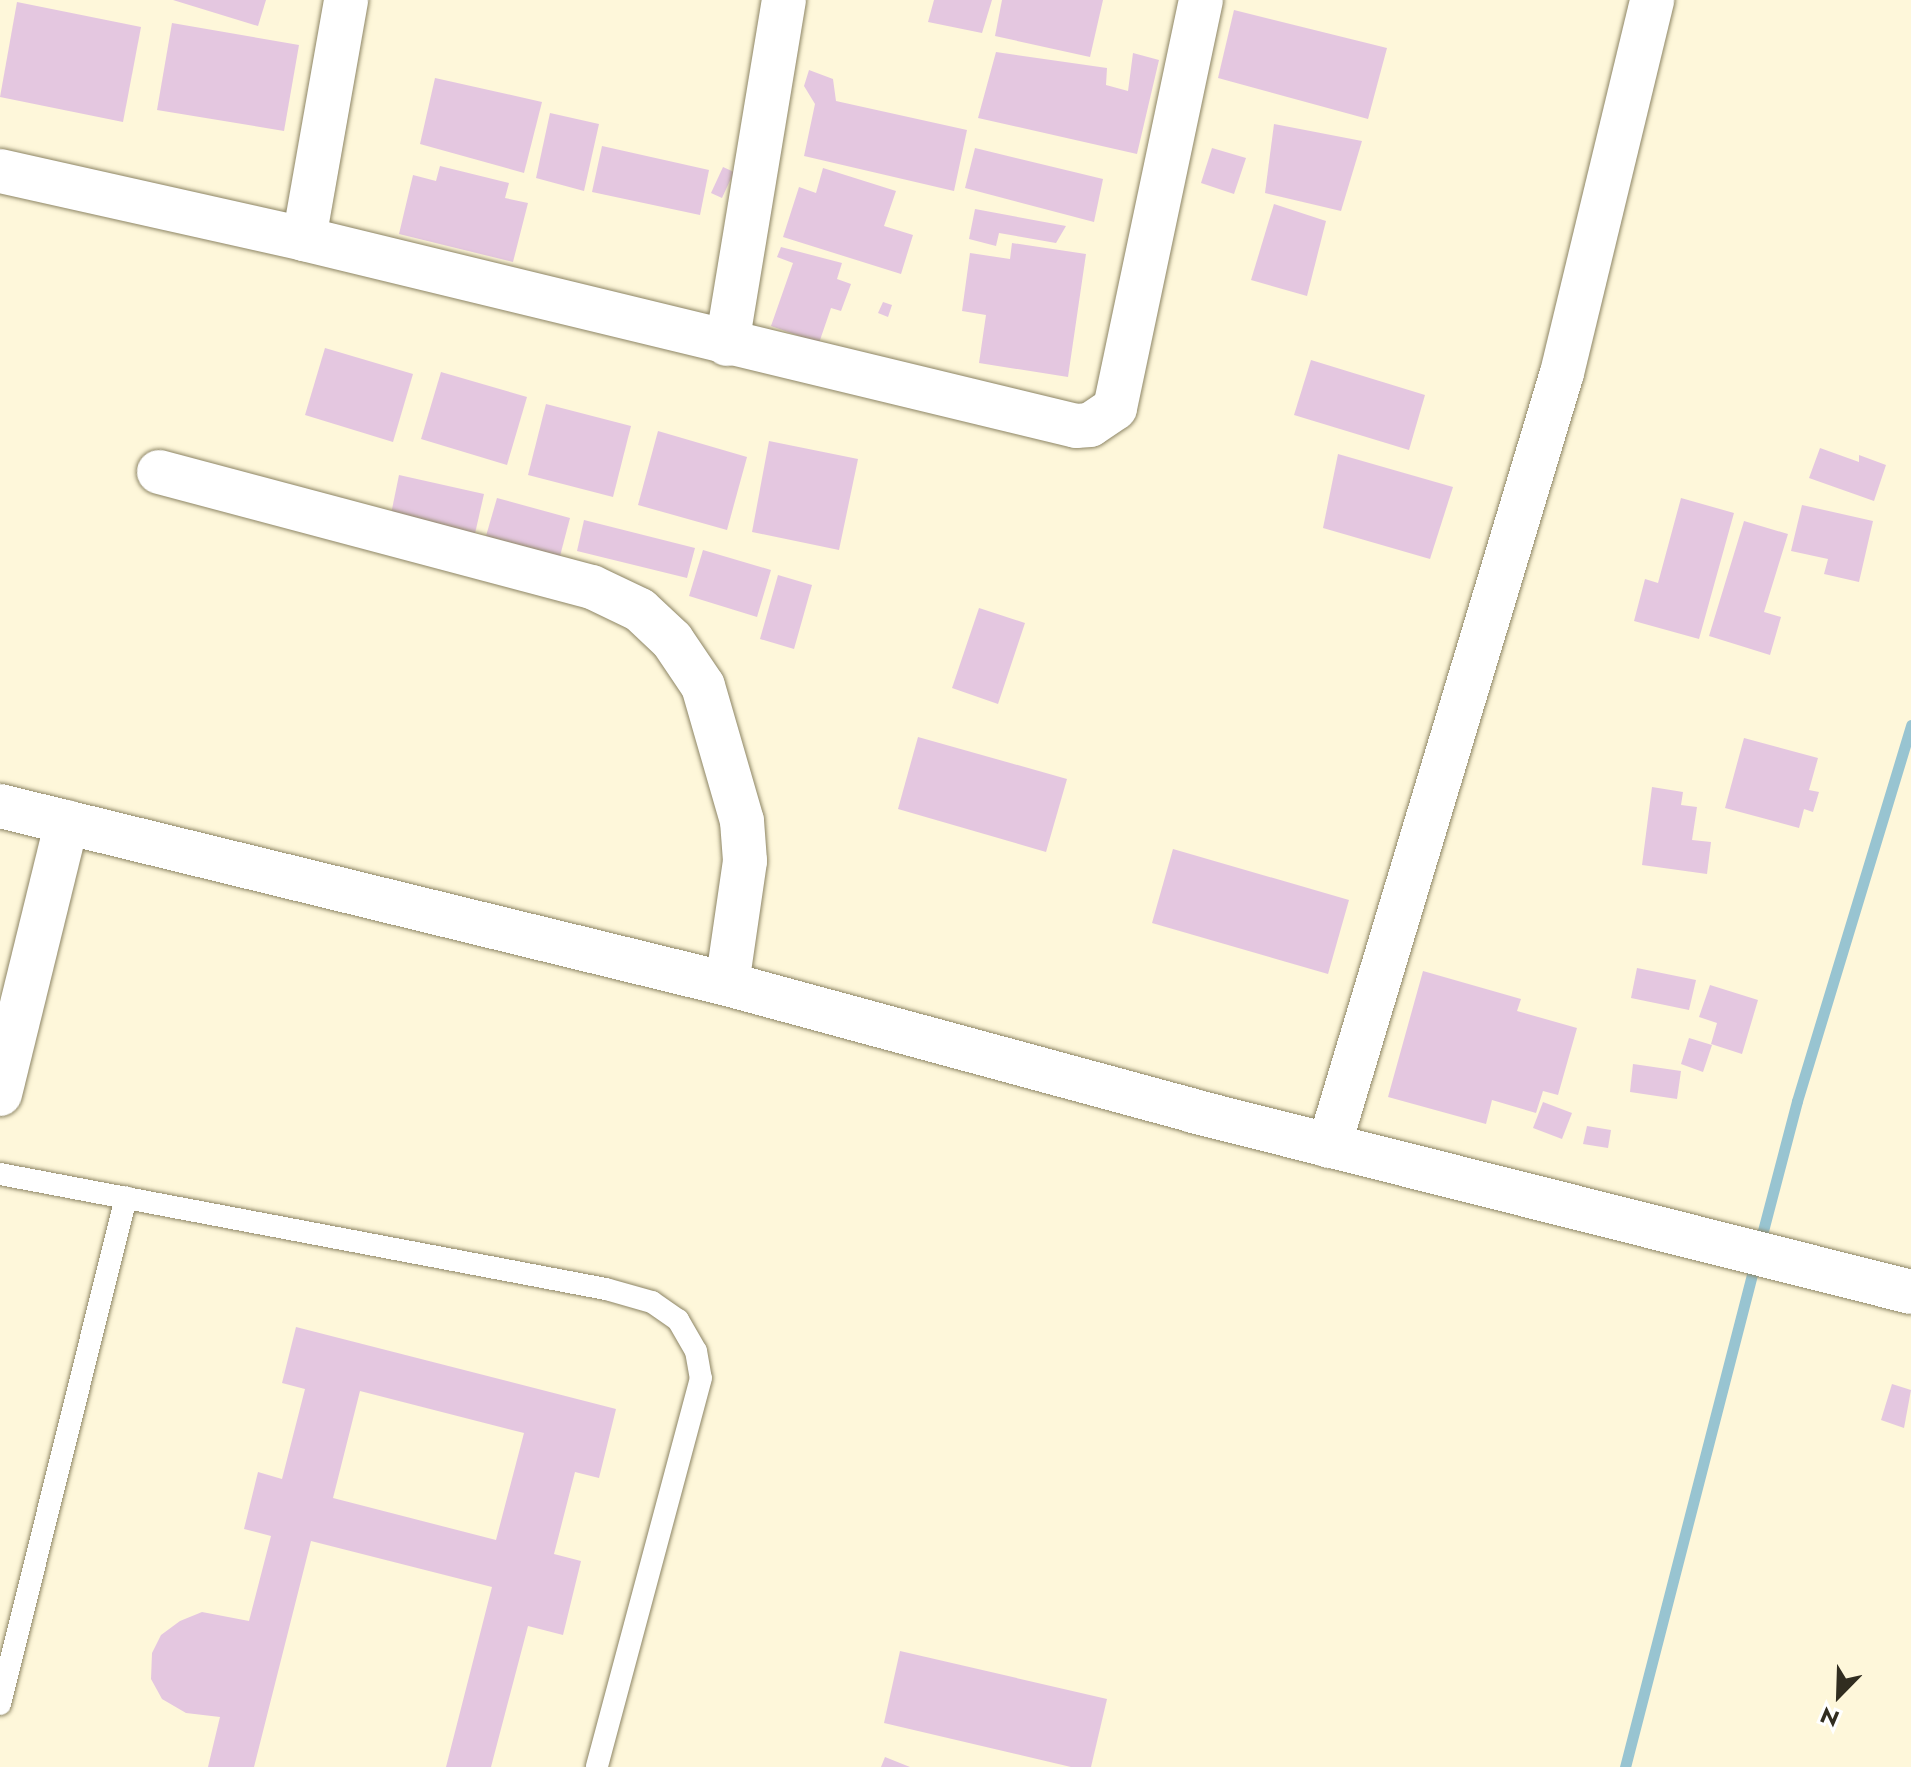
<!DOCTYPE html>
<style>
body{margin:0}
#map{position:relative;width:1911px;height:1767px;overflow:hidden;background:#fef7da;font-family:Jost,sans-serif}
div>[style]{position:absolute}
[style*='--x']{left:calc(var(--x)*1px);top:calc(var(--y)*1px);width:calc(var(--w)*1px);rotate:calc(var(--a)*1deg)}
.stream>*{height:11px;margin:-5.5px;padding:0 5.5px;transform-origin:5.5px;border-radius:5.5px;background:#98c4d1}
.building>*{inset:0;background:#e4c7e0}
.roads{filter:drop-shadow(0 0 2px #8d8565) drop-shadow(0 0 2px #8d8565)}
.service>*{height:22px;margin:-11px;padding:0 11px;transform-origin:11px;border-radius:11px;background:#fff}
.minor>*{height:44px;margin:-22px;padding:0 22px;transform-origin:22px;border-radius:22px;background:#fff}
span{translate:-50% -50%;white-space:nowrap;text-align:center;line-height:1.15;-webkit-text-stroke:8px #fff;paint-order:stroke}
.north{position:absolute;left:1799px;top:1655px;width:80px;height:80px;-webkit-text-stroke:6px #fff;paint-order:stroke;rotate:203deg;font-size:22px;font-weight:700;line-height:32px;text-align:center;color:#312d20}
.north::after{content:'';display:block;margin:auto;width:28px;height:36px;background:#312d20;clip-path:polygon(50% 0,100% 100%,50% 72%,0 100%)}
</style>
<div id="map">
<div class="stream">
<i style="--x:1759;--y:1246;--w:150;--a:-75.3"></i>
<i style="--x:1797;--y:1101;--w:393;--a:-73.1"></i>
<i style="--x:1625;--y:1767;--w:520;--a:-75.54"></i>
</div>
<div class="building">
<i style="clip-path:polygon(173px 0,266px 0,258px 26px)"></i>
<i style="clip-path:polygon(934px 0,992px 0,982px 33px,928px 22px)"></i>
<i style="clip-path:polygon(1002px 0,1103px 0,1090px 57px,995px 36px)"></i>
<i style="clip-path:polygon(17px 2px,141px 27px,123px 122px,0 97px)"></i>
<i style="clip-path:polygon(1234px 10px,1387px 48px,1368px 119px,1218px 78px)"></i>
<i style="clip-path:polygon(172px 23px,299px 45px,284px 131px,157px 110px)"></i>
<i style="clip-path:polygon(996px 52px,1107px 68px,1106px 85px,1128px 91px,1133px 53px,1159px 60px,1137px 154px,978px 118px)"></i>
<i style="clip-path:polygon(809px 70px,833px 79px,836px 101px,967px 130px,954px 191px,804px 156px,815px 104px,804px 86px)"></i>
<i style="clip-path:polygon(435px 78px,542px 102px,524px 173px,420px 144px)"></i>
<i style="clip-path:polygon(550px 113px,599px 124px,584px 191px,536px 178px)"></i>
<i style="clip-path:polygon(1274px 124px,1362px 141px,1341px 211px,1265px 193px)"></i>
<i style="clip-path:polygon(602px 146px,709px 170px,700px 215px,592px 192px)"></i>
<i style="clip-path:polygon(975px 148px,1103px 179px,1094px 222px,965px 188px)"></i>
<i style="clip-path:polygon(1212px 148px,1246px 158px,1234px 194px,1201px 183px)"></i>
<i style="clip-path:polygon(440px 166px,509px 183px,505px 198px,528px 203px,513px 262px,399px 234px,413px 175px,436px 181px)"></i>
<i style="clip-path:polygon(723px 167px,734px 172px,722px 198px,711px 193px)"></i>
<i style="clip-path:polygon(823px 168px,896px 191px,884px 226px,913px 235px,901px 274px,783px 237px,799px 187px,816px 193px)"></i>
<i style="clip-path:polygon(1274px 204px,1326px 221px,1307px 296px,1251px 280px)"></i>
<i style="clip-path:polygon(975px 209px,1066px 226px,1056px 243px,999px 233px,996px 246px,969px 239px)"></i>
<i style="clip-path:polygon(1012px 243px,1086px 254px,1068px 377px,979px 363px,986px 315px,962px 311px,970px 253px,1010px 259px)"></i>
<i style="clip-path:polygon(781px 247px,842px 263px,837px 279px,851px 284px,841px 311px,831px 308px,819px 343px,771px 326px,793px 263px,777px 257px)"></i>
<i style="clip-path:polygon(883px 302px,892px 305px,888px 317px,878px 313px)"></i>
<i style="clip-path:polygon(325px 348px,413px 374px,393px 442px,305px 415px)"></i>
<i style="clip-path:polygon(1311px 360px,1425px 395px,1409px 450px,1294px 415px)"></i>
<i style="clip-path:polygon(441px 372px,527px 397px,507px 465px,421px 439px)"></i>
<i style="clip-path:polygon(546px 404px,631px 426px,613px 497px,528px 475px)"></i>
<i style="clip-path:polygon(658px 431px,747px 457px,727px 530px,638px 505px)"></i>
<i style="clip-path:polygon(769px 441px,858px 459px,839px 550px,752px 532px)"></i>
<i style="clip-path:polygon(1820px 448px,1859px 462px,1859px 455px,1886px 465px,1874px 501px,1809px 478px)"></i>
<i style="clip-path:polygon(1338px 454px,1453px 487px,1430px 559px,1323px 528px)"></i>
<i style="clip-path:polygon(399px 475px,484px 494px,474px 538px,390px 519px)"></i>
<i style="clip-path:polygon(497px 498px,570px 518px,560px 556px,486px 536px)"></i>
<i style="clip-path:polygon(1681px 498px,1734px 513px,1699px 639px,1634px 621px,1645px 579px,1658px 583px)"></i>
<i style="clip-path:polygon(1802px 505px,1873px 521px,1859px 582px,1824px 574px,1828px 559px,1791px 551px)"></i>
<i style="clip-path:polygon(584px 520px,695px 548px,687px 578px,577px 551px)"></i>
<i style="clip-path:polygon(1744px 521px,1788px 534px,1764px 612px,1781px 617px,1770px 655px,1709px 636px)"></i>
<i style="clip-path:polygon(703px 550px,771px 570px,757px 617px,689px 596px)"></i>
<i style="clip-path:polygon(778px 575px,812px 585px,794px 649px,760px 639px)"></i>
<i style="clip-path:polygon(979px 608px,1025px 623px,998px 704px,952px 688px)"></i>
<i style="clip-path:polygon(918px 737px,1067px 779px,1046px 852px,898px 809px)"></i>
<i style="clip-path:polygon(1744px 738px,1818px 758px,1809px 790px,1819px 792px,1813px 812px,1804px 809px,1799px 828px,1725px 808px)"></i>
<i style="clip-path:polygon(1652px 787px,1683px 792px,1681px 805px,1697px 807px,1692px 840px,1711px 842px,1707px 874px,1642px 865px)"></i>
<i style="clip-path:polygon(1173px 849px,1349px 900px,1328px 974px,1152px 923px)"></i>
<i style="clip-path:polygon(1637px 968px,1696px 980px,1689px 1010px,1631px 998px)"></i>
<i style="clip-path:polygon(1423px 971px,1521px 999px,1517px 1011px,1577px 1028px,1558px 1095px,1543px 1091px,1536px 1113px,1492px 1100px,1486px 1124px,1388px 1097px)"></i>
<i style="clip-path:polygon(1710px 985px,1758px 1000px,1742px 1054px,1711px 1044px,1717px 1023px,1699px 1017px)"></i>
<i style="clip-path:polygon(1689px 1038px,1712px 1045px,1703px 1072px,1681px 1064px)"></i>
<i style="clip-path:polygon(1633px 1064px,1681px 1071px,1677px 1099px,1630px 1092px)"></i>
<i style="clip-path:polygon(1543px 1102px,1572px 1113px,1562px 1139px,1533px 1128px)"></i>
<i style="clip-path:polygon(1587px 1126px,1611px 1130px,1608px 1148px,1583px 1144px)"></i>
<i style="clip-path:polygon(evenodd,296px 1327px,616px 1409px,599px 1478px,575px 1472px,554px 1554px,581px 1561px,563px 1635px,528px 1626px,491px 1767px,446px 1767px,492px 1587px,311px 1541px,254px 1767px,208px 1767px,220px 1717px,186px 1713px,162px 1699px,151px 1679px,152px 1653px,161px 1635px,180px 1621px,202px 1612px,249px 1621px,271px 1536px,244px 1529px,258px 1472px,282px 1479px,305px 1389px,282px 1383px,296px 1327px,360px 1391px,524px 1433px,496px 1540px,333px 1498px,360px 1391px)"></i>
<i style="clip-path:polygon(1892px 1384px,1911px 1390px,1904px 1428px,1881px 1420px)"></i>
<i style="clip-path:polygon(900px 1651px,1107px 1699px,1091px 1767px,1071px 1767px,884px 1723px)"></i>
<i style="clip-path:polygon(885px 1757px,910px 1767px,881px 1767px)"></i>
</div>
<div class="roads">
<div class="service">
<i style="--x:0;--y:1174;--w:617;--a:10.75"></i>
<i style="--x:606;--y:1289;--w:48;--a:15.8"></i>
<i style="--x:652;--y:1302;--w:32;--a:35"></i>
<i style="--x:678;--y:1320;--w:36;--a:60"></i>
<i style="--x:696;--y:1351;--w:27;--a:80"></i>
<i style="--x:701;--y:1378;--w:403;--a:105"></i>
<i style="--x:0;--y:1704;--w:522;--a:-76.04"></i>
</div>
<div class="minor">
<i style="--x:0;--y:171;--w:312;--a:12.6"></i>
<i style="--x:304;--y:239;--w:794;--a:13.62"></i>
<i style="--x:1076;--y:426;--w:14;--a:-4"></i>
<i style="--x:1090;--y:425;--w:30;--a:-34"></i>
<i style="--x:1115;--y:408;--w:417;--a:-78.1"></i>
<i style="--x:304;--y:239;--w:243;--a:-80"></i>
<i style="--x:727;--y:344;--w:349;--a:-80.6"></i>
<i style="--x:159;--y:472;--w:448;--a:14.9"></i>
<i style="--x:592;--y:587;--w:53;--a:25.6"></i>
<i style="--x:640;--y:610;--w:44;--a:43.2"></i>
<i style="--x:672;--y:640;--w:55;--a:56"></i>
<i style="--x:703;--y:686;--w:141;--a:73.9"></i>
<i style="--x:742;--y:821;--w:40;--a:85.7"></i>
<i style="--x:745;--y:861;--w:124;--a:98.3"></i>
<i style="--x:0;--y:806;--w:748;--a:13.76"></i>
<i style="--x:727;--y:984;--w:483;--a:15.2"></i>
<i style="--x:1193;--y:1111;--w:740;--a:14.15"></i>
<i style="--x:0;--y:1094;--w:280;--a:-76.2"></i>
<i style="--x:1329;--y:1146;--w:807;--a:-73.23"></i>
<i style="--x:1562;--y:373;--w:384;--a:-76.4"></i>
</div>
</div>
<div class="north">N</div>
</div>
